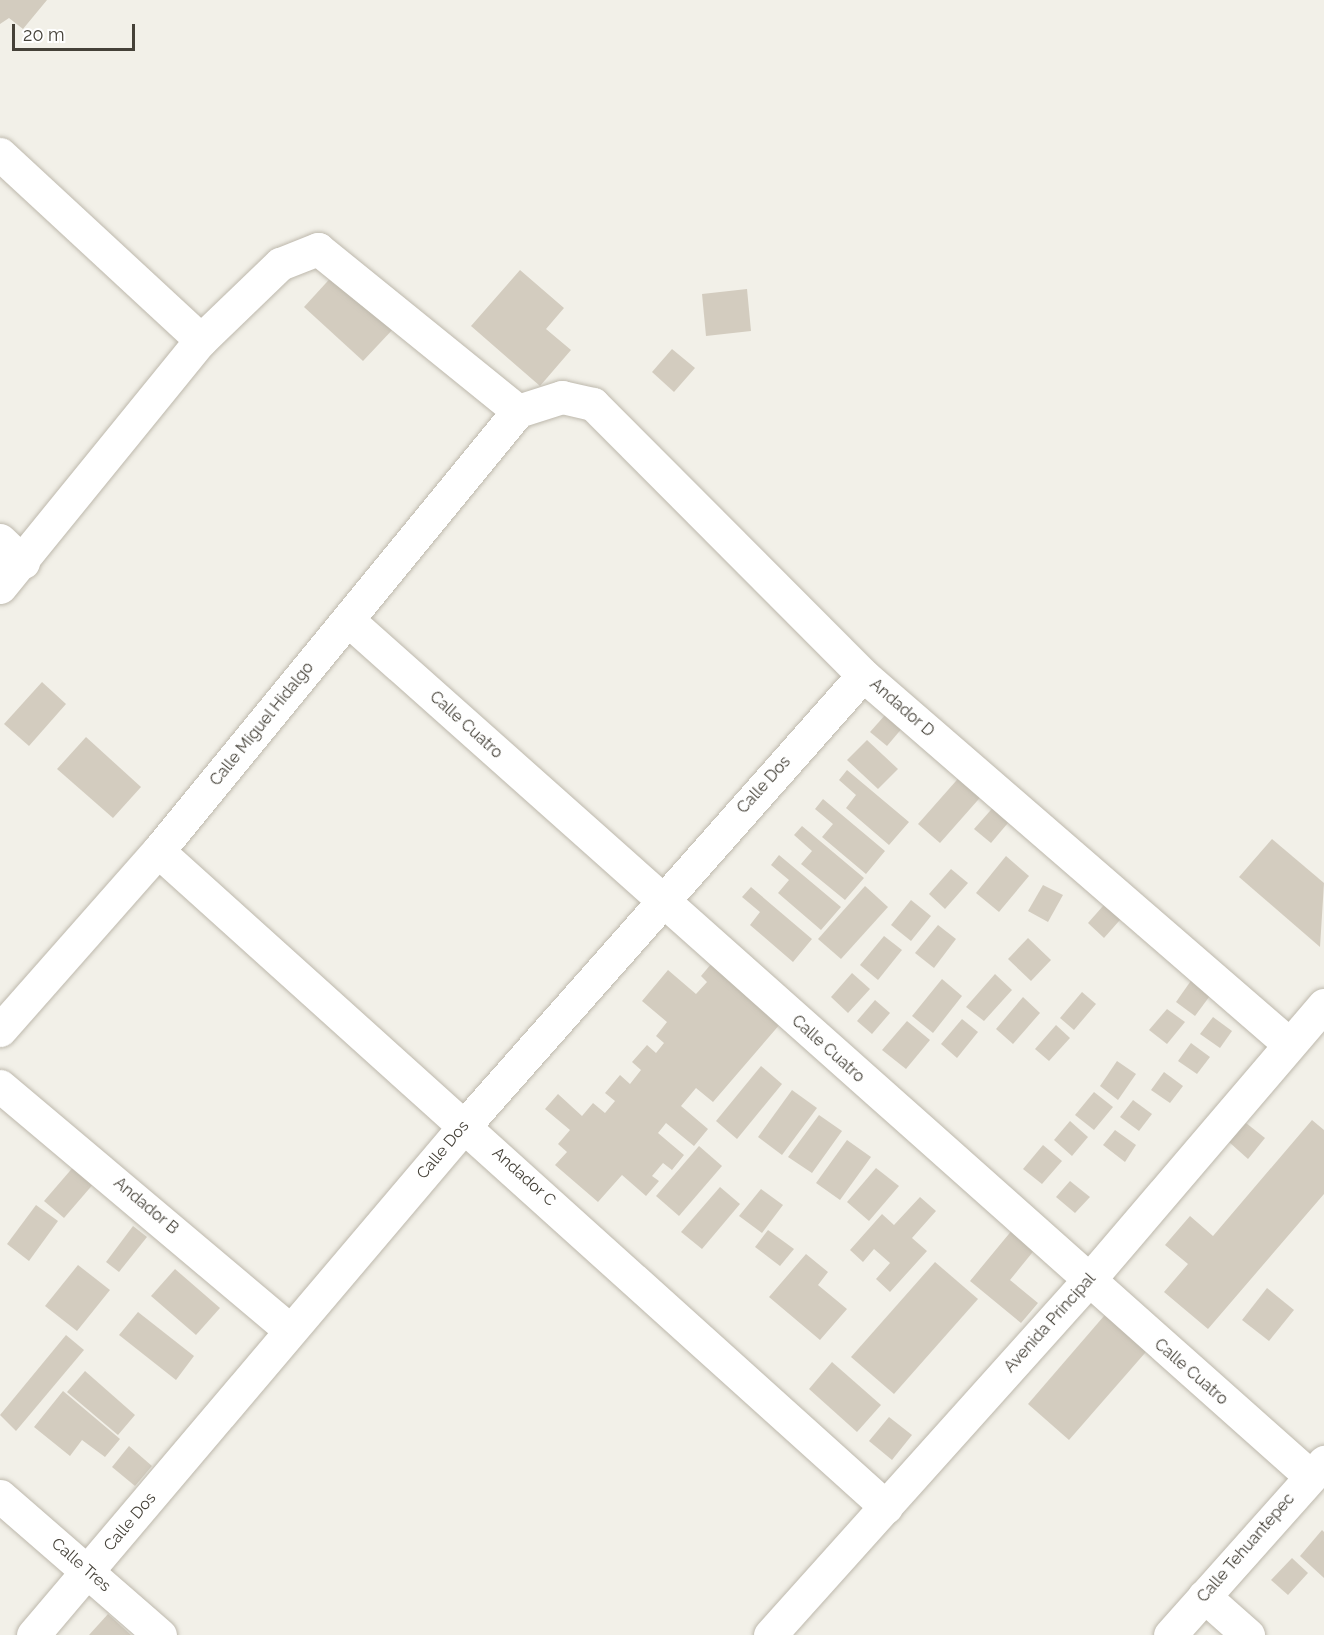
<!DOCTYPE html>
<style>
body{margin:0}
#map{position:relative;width:1324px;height:1635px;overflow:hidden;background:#f2f0e8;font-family:Raleway,sans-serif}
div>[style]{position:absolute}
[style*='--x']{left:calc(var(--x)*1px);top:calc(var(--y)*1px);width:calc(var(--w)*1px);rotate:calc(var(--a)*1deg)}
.building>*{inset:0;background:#d3ccbf}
.roads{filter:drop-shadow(0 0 2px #bdb8ac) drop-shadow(0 0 2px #bdb8ac)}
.street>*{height:33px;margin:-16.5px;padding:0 16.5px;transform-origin:16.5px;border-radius:16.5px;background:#fff}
span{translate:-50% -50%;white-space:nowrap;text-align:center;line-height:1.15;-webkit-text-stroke:4.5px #fff;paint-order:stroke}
.street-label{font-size:16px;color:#454138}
.scale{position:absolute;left:12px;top:24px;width:123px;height:27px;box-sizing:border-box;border:3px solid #454138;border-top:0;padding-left:8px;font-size:18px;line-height:21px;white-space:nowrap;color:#454138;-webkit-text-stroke:4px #fff;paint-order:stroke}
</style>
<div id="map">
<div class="building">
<i style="clip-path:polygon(0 0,47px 0,23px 29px,9px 18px,0 24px)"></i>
<i style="clip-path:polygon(520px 270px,564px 308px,546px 329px,571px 350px,540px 386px,471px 326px)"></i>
<i style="clip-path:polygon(336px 272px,395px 327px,363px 361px,304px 307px)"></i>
<i style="clip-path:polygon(747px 289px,751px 331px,706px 336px,702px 294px)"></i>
<i style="clip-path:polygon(672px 349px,695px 368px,674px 392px,652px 372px)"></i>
<i style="clip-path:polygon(42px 682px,66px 704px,29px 746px,4px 724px)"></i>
<i style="clip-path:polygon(893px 706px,909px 720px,887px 746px,870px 732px)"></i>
<i style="clip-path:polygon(86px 737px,141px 787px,113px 818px,57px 769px)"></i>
<i style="clip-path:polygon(867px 740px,898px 769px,878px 789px,847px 760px)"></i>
<i style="clip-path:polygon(847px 770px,909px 822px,889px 845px,846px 808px,856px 795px,839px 780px)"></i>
<i style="clip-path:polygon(963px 773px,985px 792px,940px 843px,918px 824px)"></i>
<i style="clip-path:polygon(823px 799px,885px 851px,866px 874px,822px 837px,833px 824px,815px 809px)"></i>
<i style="clip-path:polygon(997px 803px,1013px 817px,991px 843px,974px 829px)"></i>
<i style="clip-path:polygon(802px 826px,864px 878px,845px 900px,801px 864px,812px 851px,794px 835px)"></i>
<i style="clip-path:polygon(1272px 839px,1324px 883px,1320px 947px,1239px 877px)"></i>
<i style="clip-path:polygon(779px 855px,841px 907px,821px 930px,778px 893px,789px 880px,771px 865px)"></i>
<i style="clip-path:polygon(1006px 856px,1029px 876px,999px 912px,976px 893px)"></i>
<i style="clip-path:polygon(951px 869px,968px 883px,945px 909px,929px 894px)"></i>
<i style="clip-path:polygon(1043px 885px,1063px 895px,1048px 922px,1028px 911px)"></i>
<i style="clip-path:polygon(865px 886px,888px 907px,841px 959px,818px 939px)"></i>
<i style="clip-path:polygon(751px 887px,812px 939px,793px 962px,750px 925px,760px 912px,742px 897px)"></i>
<i style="clip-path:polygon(1110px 898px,1127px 912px,1104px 938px,1088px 923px)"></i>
<i style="clip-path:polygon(911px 900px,931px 916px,911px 941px,891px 925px)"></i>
<i style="clip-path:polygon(938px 925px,956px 939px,934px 968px,915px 953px)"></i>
<i style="clip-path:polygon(884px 936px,902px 950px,878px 980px,860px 965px)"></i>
<i style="clip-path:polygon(1028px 938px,1051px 960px,1031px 981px,1008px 959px)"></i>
<i style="clip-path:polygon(717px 957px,787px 1016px,713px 1102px,696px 1088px,681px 1106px,708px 1129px,694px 1146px,666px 1123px,658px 1133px,684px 1155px,672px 1170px,663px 1163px,652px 1176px,659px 1181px,646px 1196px,622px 1175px,598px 1202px,555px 1165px,567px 1152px,558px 1144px,570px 1130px,545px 1109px,558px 1094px,582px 1116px,593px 1103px,605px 1113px,615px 1101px,605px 1093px,620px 1075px,630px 1084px,641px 1070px,632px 1062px,647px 1045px,656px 1053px,664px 1043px,656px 1036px,667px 1022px,642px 1001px,668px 970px,696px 994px,707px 982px,701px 976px)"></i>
<i style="clip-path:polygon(852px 973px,870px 989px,848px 1013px,831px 997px)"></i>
<i style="clip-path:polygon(995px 974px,1012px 990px,984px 1021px,966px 1007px)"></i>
<i style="clip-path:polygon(1195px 975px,1215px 989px,1195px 1016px,1176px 1002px)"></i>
<i style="clip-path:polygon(942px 979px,962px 996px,933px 1033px,912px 1016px)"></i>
<i style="clip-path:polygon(1082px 992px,1096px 1004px,1074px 1030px,1060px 1018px)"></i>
<i style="clip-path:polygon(1023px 997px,1040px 1013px,1013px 1044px,996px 1029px)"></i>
<i style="clip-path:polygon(875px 1000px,890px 1013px,872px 1034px,857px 1021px)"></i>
<i style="clip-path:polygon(1167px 1009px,1185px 1022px,1167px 1044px,1149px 1030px)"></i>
<i style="clip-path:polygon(1213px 1017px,1232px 1031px,1220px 1048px,1200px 1034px)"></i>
<i style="clip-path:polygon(962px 1019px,978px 1032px,957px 1058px,941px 1044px)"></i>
<i style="clip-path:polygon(907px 1021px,930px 1040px,906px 1069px,882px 1050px)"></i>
<i style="clip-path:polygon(1056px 1025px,1070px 1038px,1049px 1061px,1035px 1049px)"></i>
<i style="clip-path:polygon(1191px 1043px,1210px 1057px,1197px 1074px,1178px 1061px)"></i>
<i style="clip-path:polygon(1117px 1061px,1136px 1074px,1118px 1100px,1100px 1086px)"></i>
<i style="clip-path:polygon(761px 1066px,782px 1084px,737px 1139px,716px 1121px)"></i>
<i style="clip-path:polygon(1164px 1072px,1183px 1086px,1170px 1103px,1151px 1090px)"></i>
<i style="clip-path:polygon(792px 1090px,817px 1108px,782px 1155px,758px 1137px)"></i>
<i style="clip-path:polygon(1094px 1092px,1113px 1107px,1094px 1130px,1075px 1115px)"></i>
<i style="clip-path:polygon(1133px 1100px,1152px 1114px,1139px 1131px,1120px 1117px)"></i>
<i style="clip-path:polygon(819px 1115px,842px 1131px,812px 1173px,788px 1157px)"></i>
<i style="clip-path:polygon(1312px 1120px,1324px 1130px,1324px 1194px,1208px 1329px,1164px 1292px,1188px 1264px,1165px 1245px,1190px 1216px,1213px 1236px)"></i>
<i style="clip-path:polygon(1070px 1121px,1088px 1137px,1072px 1156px,1054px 1140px)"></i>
<i style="clip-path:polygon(1246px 1123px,1265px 1138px,1248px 1159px,1229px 1142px)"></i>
<i style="clip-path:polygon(1115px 1130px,1136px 1145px,1125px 1162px,1103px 1145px)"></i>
<i style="clip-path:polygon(847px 1140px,871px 1157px,840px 1200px,816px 1183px)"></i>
<i style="clip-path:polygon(1043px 1145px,1062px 1161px,1042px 1184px,1023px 1169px)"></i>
<i style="clip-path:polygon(699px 1146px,722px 1166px,679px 1216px,656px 1196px)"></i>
<i style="clip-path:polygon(75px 1165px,95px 1182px,64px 1218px,44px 1201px)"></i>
<i style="clip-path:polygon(876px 1168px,899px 1186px,869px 1221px,847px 1202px)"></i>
<i style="clip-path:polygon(1070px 1181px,1090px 1197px,1075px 1213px,1056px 1197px)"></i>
<i style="clip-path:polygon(720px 1187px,740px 1204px,702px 1249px,681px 1232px)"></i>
<i style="clip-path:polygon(761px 1189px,783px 1205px,762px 1233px,739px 1216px)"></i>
<i style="clip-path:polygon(920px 1197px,936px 1211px,912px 1238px,927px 1251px,890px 1292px,876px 1279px,890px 1263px,874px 1249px,863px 1262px,850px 1250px,882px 1214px,894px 1225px)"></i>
<i style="clip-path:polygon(36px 1205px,58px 1221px,29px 1261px,7px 1244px)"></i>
<i style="clip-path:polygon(133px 1226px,147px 1237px,119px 1272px,106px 1262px)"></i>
<i style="clip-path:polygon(1013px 1229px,1036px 1248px,1010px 1280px,1038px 1303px,1021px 1323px,970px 1281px)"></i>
<i style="clip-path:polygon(768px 1230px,794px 1249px,780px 1266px,755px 1247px)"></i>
<i style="clip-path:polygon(806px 1254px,828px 1272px,818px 1285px,847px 1309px,820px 1340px,769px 1297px)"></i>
<i style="clip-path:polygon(935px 1262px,978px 1299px,894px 1394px,851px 1357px)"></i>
<i style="clip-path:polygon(78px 1265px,110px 1290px,77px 1331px,45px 1306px)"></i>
<i style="clip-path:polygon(175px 1269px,220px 1308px,196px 1335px,151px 1296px)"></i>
<i style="clip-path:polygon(1267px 1288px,1294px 1310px,1269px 1341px,1242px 1320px)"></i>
<i style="clip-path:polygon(1110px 1309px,1152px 1345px,1069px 1440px,1028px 1404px)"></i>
<i style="clip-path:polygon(138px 1312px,194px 1356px,176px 1380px,119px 1335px)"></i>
<i style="clip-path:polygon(66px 1335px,84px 1350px,16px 1431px,0 1415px)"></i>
<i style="clip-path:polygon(832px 1362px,881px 1405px,857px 1432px,809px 1389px)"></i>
<i style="clip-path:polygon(85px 1371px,135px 1415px,118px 1435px,67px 1392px)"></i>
<i style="clip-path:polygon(63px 1391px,120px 1439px,105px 1457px,82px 1440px,70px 1456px,34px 1427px)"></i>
<i style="clip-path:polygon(889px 1417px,912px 1435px,892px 1460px,869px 1441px)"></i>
<i style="clip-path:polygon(129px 1446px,152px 1466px,135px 1486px,112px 1467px)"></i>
<i style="clip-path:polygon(1322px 1530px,1324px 1532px,1324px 1578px,1300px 1556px)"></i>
<i style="clip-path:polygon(1292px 1558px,1308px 1573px,1288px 1595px,1271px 1580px)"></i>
<i style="clip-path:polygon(108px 1614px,131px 1635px,89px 1635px)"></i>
</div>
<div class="roads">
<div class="street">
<i style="--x:0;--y:154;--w:274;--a:42.8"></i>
<i style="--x:518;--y:411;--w:46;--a:-17.7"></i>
<i style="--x:562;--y:397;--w:32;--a:13"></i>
<i style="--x:593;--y:404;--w:383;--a:45.1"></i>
<i style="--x:863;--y:675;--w:564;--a:40.9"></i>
<i style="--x:0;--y:540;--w:32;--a:44"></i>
<i style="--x:0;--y:587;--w:318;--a:-50.9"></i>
<i style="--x:201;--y:340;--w:110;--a:-43.9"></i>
<i style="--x:280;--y:264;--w:41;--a:-21.5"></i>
<i style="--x:318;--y:249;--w:257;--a:39"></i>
<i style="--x:348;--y:620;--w:1288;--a:41.66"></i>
<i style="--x:158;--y:851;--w:980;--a:42.02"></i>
<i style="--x:0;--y:1030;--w:239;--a:-48.6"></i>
<i style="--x:158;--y:851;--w:569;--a:-50.71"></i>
<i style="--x:0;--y:1086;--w:379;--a:40.1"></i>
<i style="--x:0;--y:1496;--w:212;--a:41"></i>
<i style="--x:1204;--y:1596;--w:59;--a:41.6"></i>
<i style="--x:33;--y:1635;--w:670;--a:-49.72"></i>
<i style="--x:466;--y:1124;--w:599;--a:-48.52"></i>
<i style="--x:770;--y:1635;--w:476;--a:-48.1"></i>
<i style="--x:1088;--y:1281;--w:363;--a:-49.5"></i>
<i style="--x:1170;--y:1635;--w:232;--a:-48.3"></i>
</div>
</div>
<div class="street-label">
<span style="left:902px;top:708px;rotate:41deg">Andador D</span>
<span style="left:262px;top:724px;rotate:-51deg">Calle Miguel Hidalgo</span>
<span style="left:466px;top:725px;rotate:42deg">Calle Cuatro</span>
<span style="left:764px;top:785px;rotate:-48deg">Calle Dos</span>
<span style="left:828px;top:1049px;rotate:42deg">Calle Cuatro</span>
<span style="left:443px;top:1150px;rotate:-50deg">Calle Dos</span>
<span style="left:524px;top:1177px;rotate:42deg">Andador C</span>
<span style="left:146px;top:1206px;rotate:40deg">Andador B</span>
<span style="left:1050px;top:1323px;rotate:-48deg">Avenida Principal</span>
<span style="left:1191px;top:1372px;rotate:41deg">Calle Cuatro</span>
<span style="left:130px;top:1522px;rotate:-50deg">Calle Dos</span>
<span style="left:1246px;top:1548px;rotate:-49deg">Calle Tehuantepec</span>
<span style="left:81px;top:1565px;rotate:41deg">Calle Tres</span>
</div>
<div class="scale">20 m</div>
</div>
